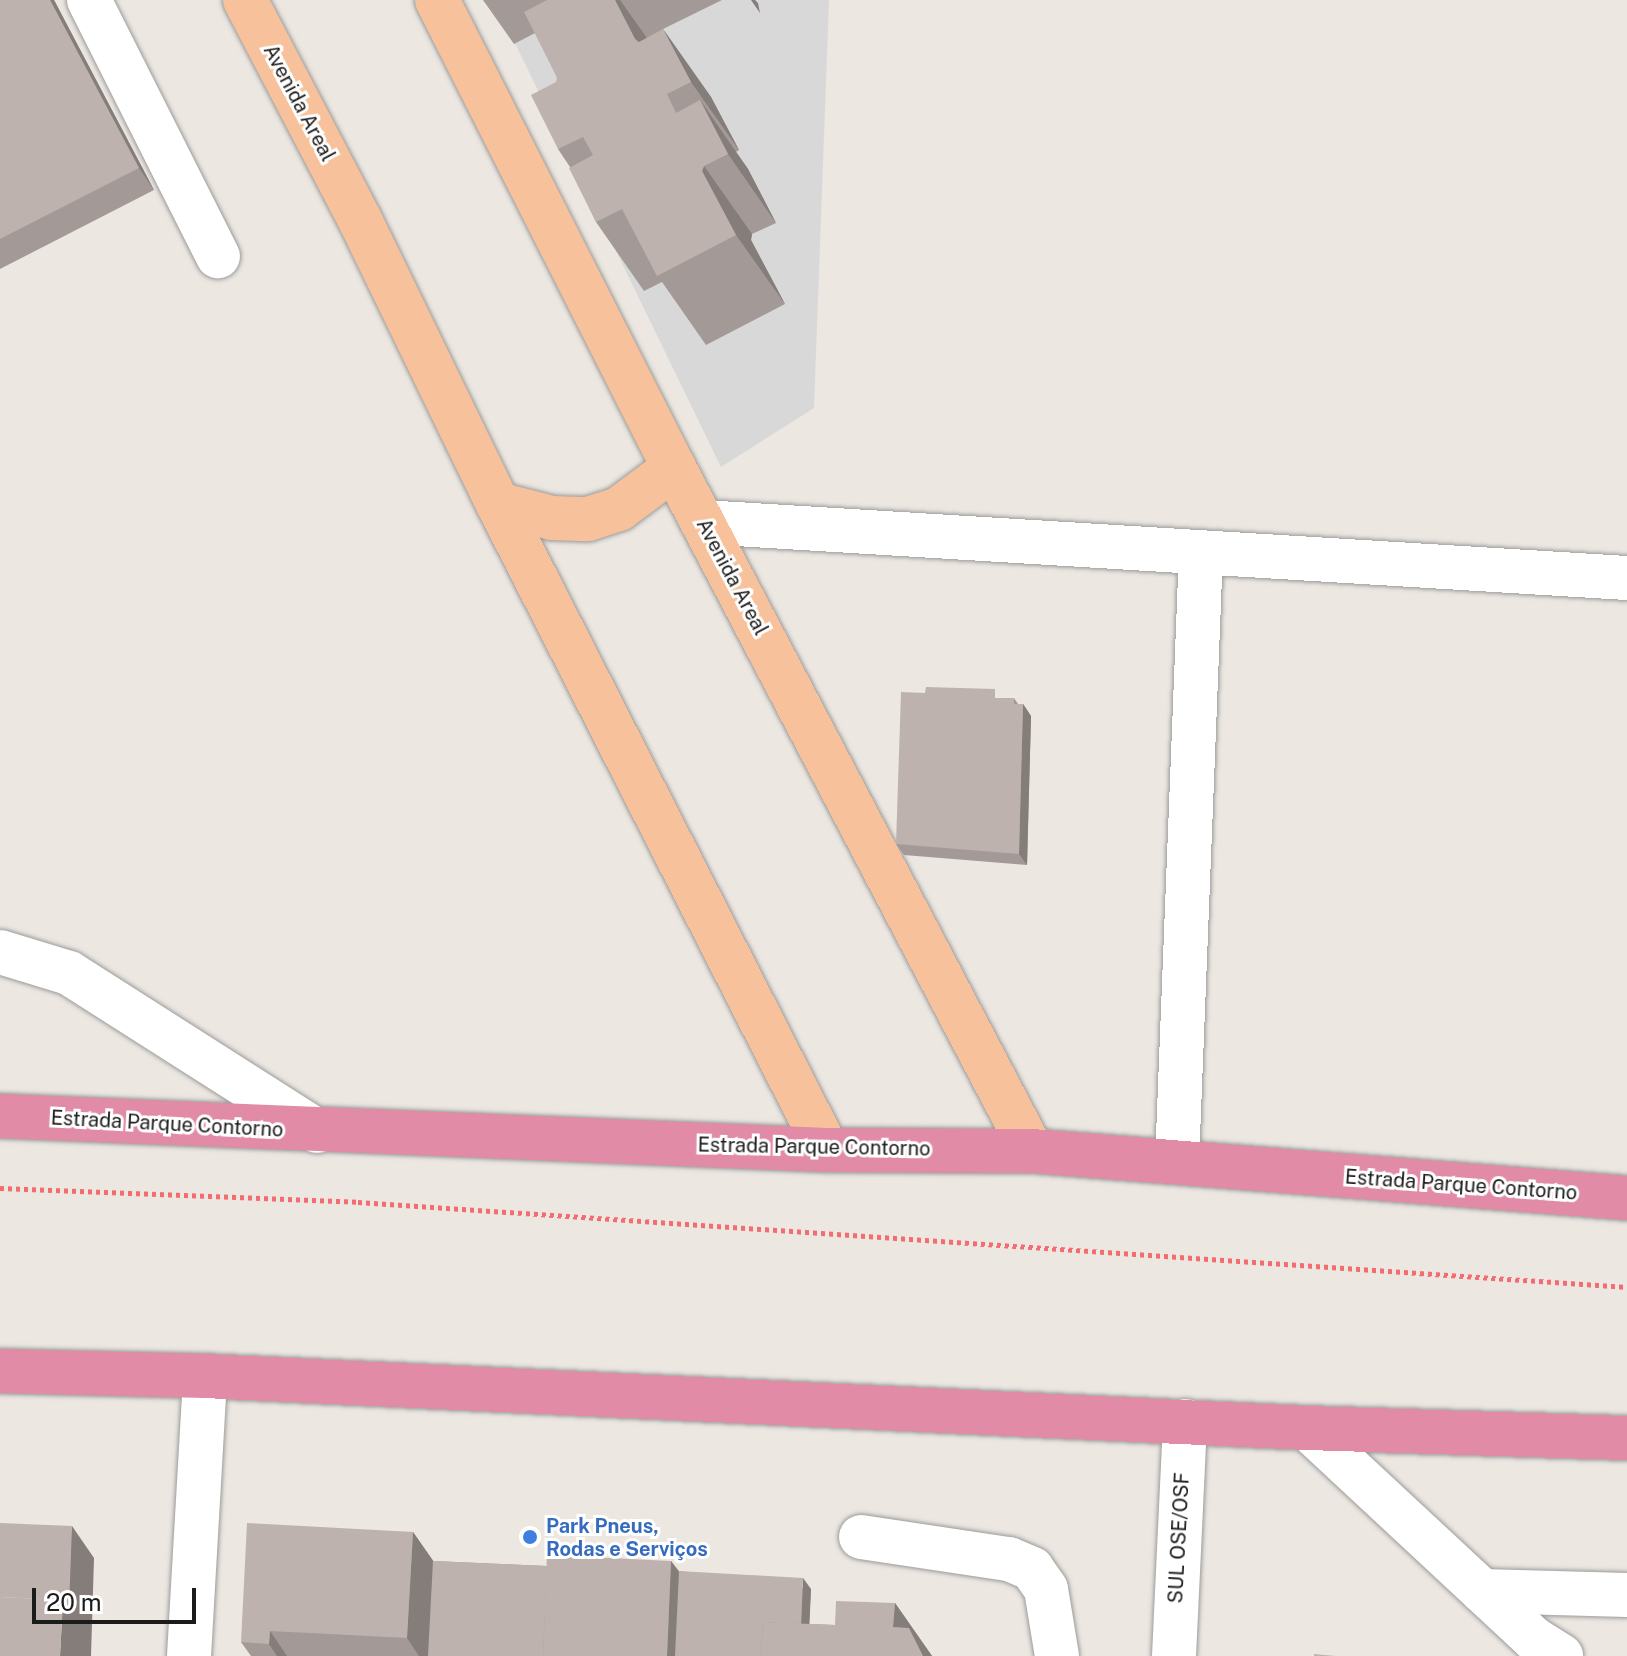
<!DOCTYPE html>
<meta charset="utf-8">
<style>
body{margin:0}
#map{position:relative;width:1627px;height:1656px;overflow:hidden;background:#ece7e1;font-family:"Public Sans",sans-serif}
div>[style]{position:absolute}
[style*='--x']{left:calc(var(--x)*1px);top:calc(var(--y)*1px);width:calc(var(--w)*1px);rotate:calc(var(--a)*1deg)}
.residential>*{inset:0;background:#d9d8d8}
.path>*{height:5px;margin-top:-2.5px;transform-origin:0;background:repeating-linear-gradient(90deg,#f36c71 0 4px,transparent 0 8px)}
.roads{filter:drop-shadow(0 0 2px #9c9c9c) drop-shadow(0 0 2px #9c9c9c)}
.minor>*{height:44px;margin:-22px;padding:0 22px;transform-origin:22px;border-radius:22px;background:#fff}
.major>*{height:44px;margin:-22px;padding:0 22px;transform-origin:22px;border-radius:22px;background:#f7c29b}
.highway>*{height:44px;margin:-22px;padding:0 22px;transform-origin:22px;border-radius:22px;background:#e18ba7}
.wall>*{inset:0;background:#a39996}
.shaded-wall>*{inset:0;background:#847d7a}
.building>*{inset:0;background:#bdb2ae}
.dots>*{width:22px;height:22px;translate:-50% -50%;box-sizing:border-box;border:4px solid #fff;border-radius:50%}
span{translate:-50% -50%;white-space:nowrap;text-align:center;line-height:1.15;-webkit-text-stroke:6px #fff;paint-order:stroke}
.street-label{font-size:20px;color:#1b1b1b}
.shop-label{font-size:20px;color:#366cbe;font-weight:700}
.left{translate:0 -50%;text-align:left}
.scale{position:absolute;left:32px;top:1588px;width:164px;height:36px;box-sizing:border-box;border:4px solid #1b1b1b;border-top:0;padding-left:10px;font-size:24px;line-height:28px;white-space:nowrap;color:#1b1b1b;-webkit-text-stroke:6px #fff;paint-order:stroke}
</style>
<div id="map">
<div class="residential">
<i style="clip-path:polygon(494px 0,829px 0,814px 408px,721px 467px)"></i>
</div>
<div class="path">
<i style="--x:0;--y:1188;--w:358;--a:2.2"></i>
<i style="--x:358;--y:1202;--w:1272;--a:3.83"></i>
</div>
<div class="roads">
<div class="minor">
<i style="--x:89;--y:0;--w:287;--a:63.3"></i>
<i style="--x:703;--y:522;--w:926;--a:3.47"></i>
<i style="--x:0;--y:952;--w:72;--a:16.9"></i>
<i style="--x:69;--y:973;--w:294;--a:32.5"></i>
<i style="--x:1177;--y:1162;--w:610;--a:-87.75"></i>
<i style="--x:1307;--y:1428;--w:310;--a:42.9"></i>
<i style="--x:1534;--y:1639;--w:32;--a:32"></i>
<i style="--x:861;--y:1537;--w:150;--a:8.5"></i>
<i style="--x:1009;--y:1559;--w:25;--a:23"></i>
<i style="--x:1032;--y:1569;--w:24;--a:55"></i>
<i style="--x:1046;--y:1589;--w:68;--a:80.7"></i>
<i style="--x:1482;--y:1591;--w:145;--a:1.6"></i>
<i style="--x:189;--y:1656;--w:280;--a:-86.7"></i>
<i style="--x:1174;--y:1656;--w:235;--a:-87.3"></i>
</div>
<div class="major">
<i style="--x:245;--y:0;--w:248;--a:62.4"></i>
<i style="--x:360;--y:220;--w:316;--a:64.1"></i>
<i style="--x:498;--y:504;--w:725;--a:63.01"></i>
<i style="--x:437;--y:0;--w:525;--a:63.14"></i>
<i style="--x:674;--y:468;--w:771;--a:62.34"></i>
<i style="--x:498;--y:504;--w:56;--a:14.5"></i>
<i style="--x:552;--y:518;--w:36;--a:2"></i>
<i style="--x:588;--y:519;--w:33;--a:-18"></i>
<i style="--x:619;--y:509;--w:69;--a:-36.7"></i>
</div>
<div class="highway">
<i style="--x:0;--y:1116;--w:828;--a:2.35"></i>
<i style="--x:827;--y:1150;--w:205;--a:0.3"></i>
<i style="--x:1032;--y:1151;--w:597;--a:4.52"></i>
<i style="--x:0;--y:1371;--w:205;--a:1.4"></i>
<i style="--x:205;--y:1376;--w:1103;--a:2.7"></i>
<i style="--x:1307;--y:1428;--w:320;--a:1.8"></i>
</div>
</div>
<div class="wall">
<i style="clip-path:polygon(0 0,54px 0,154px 190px,0 269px)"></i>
<i style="clip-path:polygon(483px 0,722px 0,663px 29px,711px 97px,739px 150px,736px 152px,748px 169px,776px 223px,752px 234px,751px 240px,785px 304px,706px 345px,662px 282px,644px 291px,596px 222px,570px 167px,558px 149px,557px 77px,535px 33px,514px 44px)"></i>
<i style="clip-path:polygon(1001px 698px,1014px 698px,1018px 704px,1023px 704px,1031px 716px,1027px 865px,904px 855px,896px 844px)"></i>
<i style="clip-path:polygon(413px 1532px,433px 1561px,547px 1566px,671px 1561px,679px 1571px,811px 1589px,809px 1624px,835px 1625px,895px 1603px,932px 1656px,251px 1656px,241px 1642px)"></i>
</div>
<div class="shaded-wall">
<i style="clip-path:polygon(50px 0,54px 0,154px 190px,139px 168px)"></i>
<i style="clip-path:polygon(615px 0,620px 0,649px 41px,674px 90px,635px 39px)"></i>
<i style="clip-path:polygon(751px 0,755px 0,758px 3px,760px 13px)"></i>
<i style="clip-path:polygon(663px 29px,711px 97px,739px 150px,691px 82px)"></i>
<i style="clip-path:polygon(700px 100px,748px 169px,776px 223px,728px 154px)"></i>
<i style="clip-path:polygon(704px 166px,752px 234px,751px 240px,785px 304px,736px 235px,702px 171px)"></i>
<i style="clip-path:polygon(1023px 704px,1031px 716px,1027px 865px,1019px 854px)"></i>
<i style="clip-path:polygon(72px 1526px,94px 1558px,91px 1656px,60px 1656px,63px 1600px)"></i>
<i style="clip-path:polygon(413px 1532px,441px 1572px,436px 1656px,419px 1656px,407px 1638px)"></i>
<i style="clip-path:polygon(671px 1561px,687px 1583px,684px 1656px,667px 1656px)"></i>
<i style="clip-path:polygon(803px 1578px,811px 1589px,808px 1656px,800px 1656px)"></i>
<i style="clip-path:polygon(895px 1603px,932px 1656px,913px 1656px,893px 1627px)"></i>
<i style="clip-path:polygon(270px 1631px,287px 1656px,277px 1656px,269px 1644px)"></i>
</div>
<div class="building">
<i style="clip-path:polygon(0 0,50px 0,139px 168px,0 239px)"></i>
<i style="clip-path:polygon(547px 0,615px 0,635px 39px,639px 42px,663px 29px,691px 82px,667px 94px,676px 113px,700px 100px,728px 154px,704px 166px,702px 171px,736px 235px,657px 276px,622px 209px,596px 222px,569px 168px,593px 155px,583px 137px,558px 149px,531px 95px,556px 82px,557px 77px,524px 12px)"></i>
<i style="clip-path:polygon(926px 687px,995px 689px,995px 698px,1014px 698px,1014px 704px,1023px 704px,1019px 854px,896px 844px,901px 692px,925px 693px)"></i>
<i style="clip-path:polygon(0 1523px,72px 1526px,69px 1608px,63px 1600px,0 1597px)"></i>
<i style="clip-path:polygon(247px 1523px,413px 1532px,407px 1638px,270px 1631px,269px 1644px,241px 1642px)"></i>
<i style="clip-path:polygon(547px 1555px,671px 1561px,667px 1656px,543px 1656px)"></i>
<i style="clip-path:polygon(433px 1561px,547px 1566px,543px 1656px,428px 1656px)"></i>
<i style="clip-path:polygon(679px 1571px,803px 1578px,801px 1624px,763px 1622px,761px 1656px,675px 1656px)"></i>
<i style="clip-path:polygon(0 1597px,63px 1600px,60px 1656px,0 1656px)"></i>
<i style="clip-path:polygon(836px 1601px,895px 1603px,893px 1627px,909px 1628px,923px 1656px,761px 1656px,763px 1622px,835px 1625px)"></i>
<i style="clip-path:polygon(1314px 1654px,1335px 1656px,1314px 1656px)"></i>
</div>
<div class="dots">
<i style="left:530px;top:1537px;background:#3f7fe0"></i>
</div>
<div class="street-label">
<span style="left:299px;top:103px;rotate:62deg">Avenida Areal</span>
<span style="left:732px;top:577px;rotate:62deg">Avenida Areal</span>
<span style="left:167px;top:1124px;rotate:3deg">Estrada Parque Contorno</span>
<span style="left:814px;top:1147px;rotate:1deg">Estrada Parque Contorno</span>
<span style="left:1461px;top:1185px;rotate:4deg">Estrada Parque Contorno</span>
<span style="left:1179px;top:1538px;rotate:-87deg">SUL OSE/OSF</span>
</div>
<div class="shop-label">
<span class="left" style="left:546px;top:1538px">Park Pneus,<br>Rodas e Serviços</span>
</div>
<div class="scale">20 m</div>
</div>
